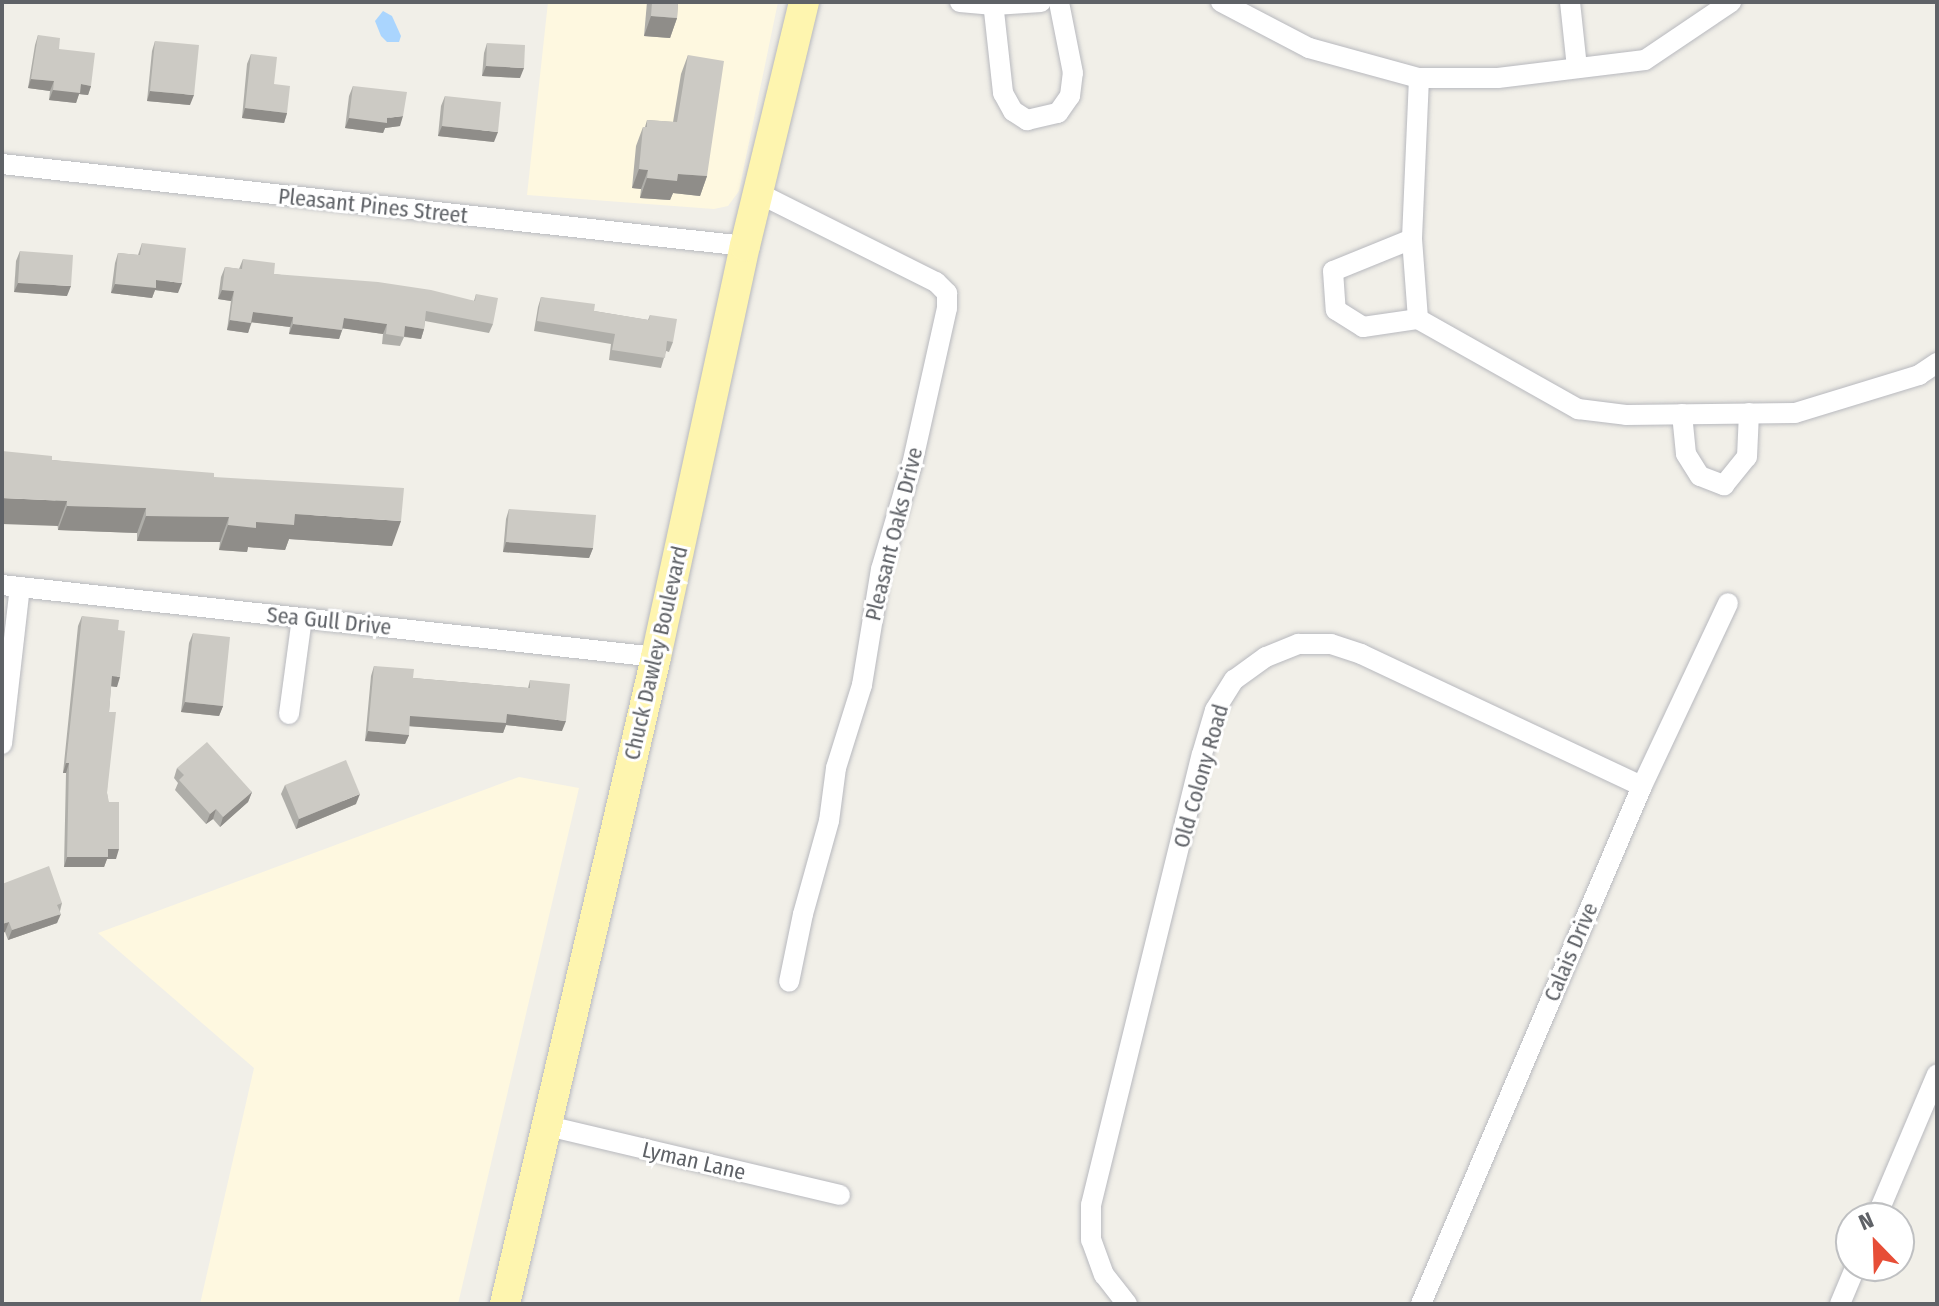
<!DOCTYPE html>
<style>
body{margin:0}
#map{position:relative;width:1939px;height:1306px;overflow:hidden;background:#f1efe8;font-family:"Fira Sans Condensed",sans-serif}
div>[style]{position:absolute}
[style*='--x']{left:calc(var(--x)*1px);top:calc(var(--y)*1px);width:calc(var(--w)*1px);rotate:calc(var(--a)*1deg)}
.commercial>*{inset:0;background:#fef8e0}
.water>*{inset:0;background:#aad5fe}
.roads{filter:drop-shadow(0 0 2px #b8b9be) drop-shadow(0 0 2px #b8b9be)}
.minor>*{height:20px;margin:-10px;padding:0 10px;transform-origin:10px;border-radius:10px;background:#fff}
.primary>*{height:30px;margin:-15px;padding:0 15px;transform-origin:15px;border-radius:15px;background:#fef5af}
.wall>*{inset:0;background:#afaea9}
.shaded-wall>*{inset:0;background:#8f8d89}
.building>*{inset:0;background:#cccac4}
span{translate:-50% -50%;white-space:nowrap;text-align:center;line-height:1.15;-webkit-text-stroke:6px #fff;paint-order:stroke}
.street-label{font-size:22px;color:#5f6267}
.frame{position:absolute;inset:0;border:4px solid #5f6267;pointer-events:none}
.north{position:absolute;left:1835px;top:1202px;width:80px;height:80px;box-sizing:border-box;background:#fff;border:2px solid #bfc0c2;border-radius:50%;rotate:337deg;font-size:22px;font-weight:700;line-height:32px;text-align:center;color:#5f6267}
.north::after{content:'';display:block;margin:auto;width:28px;height:36px;background:#e74e37;clip-path:polygon(50% 0,100% 100%,50% 72%,0 100%)}
</style>
<div id="map">
<div class="commercial">
<i style="clip-path:polygon(548px 2px,778px 2px,739px 191px,728px 206px,714px 209px,527px 195px)"></i>
<i style="clip-path:polygon(519px 777px,579px 788px,458px 1304px,200px 1304px,254px 1068px,98px 933px)"></i>
</div>
<div class="water">
<i style="clip-path:polygon(383px 11px,392px 16px,401px 36px,399px 42px,387px 42px,381px 36px,375px 21px)"></i>
</div>
<div class="roads">
<div class="minor">
<i style="--x:960;--y:2;--w:34;--a:5"></i>
<i style="--x:994;--y:5;--w:47;--a:-3.7"></i>
<i style="--x:993;--y:2;--w:92;--a:83.7"></i>
<i style="--x:1003;--y:93;--w:21;--a:61"></i>
<i style="--x:1013;--y:111;--w:17;--a:33"></i>
<i style="--x:1027;--y:120;--w:32;--a:-13"></i>
<i style="--x:1058;--y:113;--w:21;--a:-55"></i>
<i style="--x:1070;--y:96;--w:23;--a:-83"></i>
<i style="--x:1073;--y:73;--w:72;--a:-101.2"></i>
<i style="--x:1221;--y:2;--w:99;--a:27.6"></i>
<i style="--x:1309;--y:48;--w:114;--a:15.3"></i>
<i style="--x:1419;--y:78;--w:79;--a:0"></i>
<i style="--x:1498;--y:78;--w:148;--a:-7"></i>
<i style="--x:1645;--y:60;--w:104;--a:-34"></i>
<i style="--x:1570;--y:2;--w:66;--a:83.9"></i>
<i style="--x:1419;--y:78;--w:161;--a:92.5"></i>
<i style="--x:1412;--y:239;--w:80;--a:85.7"></i>
<i style="--x:1418;--y:319;--w:184;--a:29.4"></i>
<i style="--x:1578;--y:409;--w:48;--a:7.1"></i>
<i style="--x:1626;--y:415;--w:169;--a:-0.7"></i>
<i style="--x:1795;--y:413;--w:130;--a:-17"></i>
<i style="--x:1919;--y:375;--w:22;--a:-34"></i>
<i style="--x:2;--y:164;--w:748;--a:6.3"></i>
<i style="--x:758;--y:193;--w:199;--a:26.6"></i>
<i style="--x:936;--y:282;--w:16;--a:45"></i>
<i style="--x:947;--y:293;--w:15;--a:90"></i>
<i style="--x:947;--y:308;--w:160;--a:102.6"></i>
<i style="--x:912;--y:464;--w:109;--a:106.4"></i>
<i style="--x:881;--y:569;--w:118;--a:99.3"></i>
<i style="--x:862;--y:685;--w:87;--a:107.4"></i>
<i style="--x:836;--y:768;--w:53;--a:97.5"></i>
<i style="--x:829;--y:821;--w:97;--a:105.6"></i>
<i style="--x:803;--y:914;--w:69;--a:101.6"></i>
<i style="--x:1412;--y:239;--w:85;--a:157.9"></i>
<i style="--x:1333;--y:271;--w:39;--a:86"></i>
<i style="--x:1336;--y:310;--w:32;--a:32"></i>
<i style="--x:1363;--y:327;--w:56;--a:-8.3"></i>
<i style="--x:1682;--y:414;--w:40;--a:84.3"></i>
<i style="--x:1686;--y:454;--w:26;--a:58"></i>
<i style="--x:1700;--y:476;--w:26;--a:21"></i>
<i style="--x:1724;--y:485;--w:36;--a:-51"></i>
<i style="--x:1747;--y:457;--w:44;--a:-87.4"></i>
<i style="--x:2;--y:585;--w:658;--a:6.28"></i>
<i style="--x:289;--y:714;--w:97;--a:-82.3"></i>
<i style="--x:2;--y:744;--w:158;--a:-83.5"></i>
<i style="--x:548;--y:1126;--w:300;--a:13.3"></i>
<i style="--x:1876;--y:1218;--w:156;--a:-67"></i>
<i style="--x:1127;--y:1304;--w:37;--a:-128"></i>
<i style="--x:1104;--y:1275;--w:37;--a:-110"></i>
<i style="--x:1091;--y:1240;--w:35;--a:-90"></i>
<i style="--x:1091;--y:1205;--w:464;--a:-76.2"></i>
<i style="--x:1202;--y:754;--w:46;--a:-73.5"></i>
<i style="--x:1215;--y:710;--w:36;--a:-58"></i>
<i style="--x:1234;--y:680;--w:39;--a:-36"></i>
<i style="--x:1266;--y:657;--w:35;--a:-22"></i>
<i style="--x:1298;--y:644;--w:33;--a:0"></i>
<i style="--x:1331;--y:644;--w:32;--a:18"></i>
<i style="--x:1361;--y:654;--w:310;--a:25.2"></i>
<i style="--x:1421;--y:1304;--w:563;--a:-66.89"></i>
<i style="--x:1642;--y:786;--w:202;--a:-64.8"></i>
<i style="--x:1840;--y:1304;--w:41;--a:-67.2"></i>
</div>
<div class="primary">
<i style="--x:505;--y:1304;--w:664;--a:-76.86"></i>
<i style="--x:656;--y:657;--w:421;--a:-77.8"></i>
<i style="--x:745;--y:246;--w:251;--a:-76.4"></i>
</div>
</div>
<div class="wall">
<i style="clip-path:polygon(647px 2px,678px 2px,677px 18px,670px 38px,644px 36px)"></i>
<i style="clip-path:polygon(38px 35px,59px 49px,91px 86px,88px 95px,79px 94px,76px 103px,49px 100px,50px 91px,28px 88px,35px 45px)"></i>
<i style="clip-path:polygon(155px 41px,190px 105px,147px 101px,152px 51px)"></i>
<i style="clip-path:polygon(487px 43px,520px 78px,482px 76px,484px 53px)"></i>
<i style="clip-path:polygon(251px 54px,274px 84px,287px 113px,284px 123px,242px 118px,247px 64px)"></i>
<i style="clip-path:polygon(688px 55px,707px 176px,700px 196px,673px 193px,670px 200px,640px 198px,641px 189px,632px 188px,636px 146px,643px 127px,645px 127px,647px 120px,673px 122px,681px 74px)"></i>
<i style="clip-path:polygon(353px 86px,400px 126px,385px 128px,383px 133px,345px 128px,349px 96px)"></i>
<i style="clip-path:polygon(445px 96px,494px 142px,438px 136px,441px 106px)"></i>
<i style="clip-path:polygon(142px 243px,178px 293px,155px 290px,152px 298px,111px 293px,115px 263px,118px 253px,138px 255px)"></i>
<i style="clip-path:polygon(20px 251px,67px 296px,14px 292px,16px 261px)"></i>
<i style="clip-path:polygon(243px 259px,274px 274px,474px 301px,476px 294px,493px 324px,489px 333px,425px 321px,424px 329px,421px 339px,404px 337px,400px 346px,382px 344px,383px 334px,343px 328px,339px 339px,289px 334px,290px 327px,252px 322px,248px 333px,227px 330px,231px 301px,218px 299px,221px 277px,225px 267px,239px 269px)"></i>
<i style="clip-path:polygon(541px 297px,594px 311px,648px 320px,650px 315px,673px 342px,669px 352px,666px 351px,661px 368px,609px 360px,611px 344px,534px 331px,538px 307px)"></i>
<i style="clip-path:polygon(52px 460px,214px 477px,392px 546px,289px 539px,285px 550px,248px 547px,247px 552px,219px 550px,220px 542px,137px 541px,137px 533px,58px 530px)"></i>
<i style="clip-path:polygon(509px 509px,593px 548px,589px 558px,503px 552px,506px 519px)"></i>
<i style="clip-path:polygon(82px 616px,118px 630px,117px 687px,111px 686px,109px 712px,107px 793px,116px 859px,107px 859px,104px 867px,64px 867px,66px 773px,63px 773px,78px 626px)"></i>
<i style="clip-path:polygon(193px 633px,223px 706px,219px 716px,181px 712px,189px 643px)"></i>
<i style="clip-path:polygon(374px 666px,413px 678px,528px 688px,530px 680px,562px 731px,506px 725px,503px 733px,409px 726px,409px 735px,405px 744px,365px 741px,371px 676px)"></i>
<i style="clip-path:polygon(177px 768px,252px 792px,248px 802px,220px 827px,213px 819px,206px 824px,175px 790px,178px 783px,174px 778px)"></i>
<i style="clip-path:polygon(285px 785px,356px 804px,296px 829px,281px 794px)"></i>
<i style="clip-path:polygon(2px 884px,62px 903px,57px 923px,8px 940px,5px 932px,2px 933px)"></i>
</div>
<div class="shaded-wall">
<i style="clip-path:polygon(651px 16px,677px 18px,670px 38px,644px 36px)"></i>
<i style="clip-path:polygon(486px 66px,524px 68px,520px 78px,482px 76px)"></i>
<i style="clip-path:polygon(31px 79px,54px 81px,50px 91px,28px 88px)"></i>
<i style="clip-path:polygon(81px 84px,91px 86px,88px 95px,79px 94px,76px 103px,49px 100px,53px 90px)"></i>
<i style="clip-path:polygon(150px 91px,194px 95px,190px 105px,147px 101px)"></i>
<i style="clip-path:polygon(245px 108px,287px 113px,284px 123px,242px 118px)"></i>
<i style="clip-path:polygon(403px 116px,400px 126px,385px 128px,383px 133px,345px 128px,349px 118px,387px 118px)"></i>
<i style="clip-path:polygon(442px 126px,498px 132px,494px 142px,438px 136px)"></i>
<i style="clip-path:polygon(639px 169px,648px 170px,641px 189px,632px 188px)"></i>
<i style="clip-path:polygon(678px 174px,707px 176px,700px 196px,673px 193px,670px 200px,640px 198px,647px 178px)"></i>
<i style="clip-path:polygon(156px 280px,182px 283px,178px 293px,155px 290px,152px 298px,111px 293px,115px 284px)"></i>
<i style="clip-path:polygon(18px 283px,71px 286px,67px 296px,14px 292px)"></i>
<i style="clip-path:polygon(222px 290px,234px 291px,231px 301px,218px 299px)"></i>
<i style="clip-path:polygon(253px 312px,293px 317px,290px 327px,249px 322px)"></i>
<i style="clip-path:polygon(344px 318px,387px 324px,383px 334px,340px 328px)"></i>
<i style="clip-path:polygon(230px 320px,251px 323px,248px 333px,227px 330px)"></i>
<i style="clip-path:polygon(293px 324px,342px 330px,339px 339px,289px 334px)"></i>
<i style="clip-path:polygon(405px 326px,424px 329px,421px 339px,401px 336px)"></i>
<i style="clip-path:polygon(2px 498px,67px 501px,58px 526px,2px 524px)"></i>
<i style="clip-path:polygon(67px 506px,146px 508px,137px 533px,58px 530px)"></i>
<i style="clip-path:polygon(295px 514px,401px 521px,392px 546px,289px 539px,285px 550px,248px 547px,247px 552px,219px 550px,228px 525px,256px 522px)"></i>
<i style="clip-path:polygon(146px 516px,229px 517px,220px 542px,137px 541px)"></i>
<i style="clip-path:polygon(506px 542px,593px 548px,589px 558px,503px 552px)"></i>
<i style="clip-path:polygon(112px 676px,120px 677px,117px 687px,108px 686px)"></i>
<i style="clip-path:polygon(185px 702px,223px 706px,219px 716px,181px 712px)"></i>
<i style="clip-path:polygon(507px 714px,566px 721px,562px 731px,506px 725px,503px 733px,407px 726px,410px 716px)"></i>
<i style="clip-path:polygon(368px 731px,409px 735px,405px 744px,365px 741px)"></i>
<i style="clip-path:polygon(66px 763px,69px 763px,66px 773px,63px 773px)"></i>
<i style="clip-path:polygon(252px 792px,248px 802px,220px 827px,223px 817px)"></i>
<i style="clip-path:polygon(360px 794px,356px 804px,296px 829px,299px 819px)"></i>
<i style="clip-path:polygon(216px 809px,213px 819px,206px 824px,210px 814px)"></i>
<i style="clip-path:polygon(108px 849px,119px 849px,116px 859px,107px 859px,104px 867px,64px 867px,67px 857px)"></i>
<i style="clip-path:polygon(61px 914px,57px 923px,8px 940px,12px 930px)"></i>
<i style="clip-path:polygon(9px 922px,5px 932px,2px 933px,2px 924px)"></i>
</div>
<div class="building">
<i style="clip-path:polygon(652px 2px,678px 2px,677px 18px,651px 16px)"></i>
<i style="clip-path:polygon(38px 35px,60px 38px,59px 49px,95px 53px,91px 86px,81px 84px,80px 93px,53px 90px,54px 81px,31px 79px)"></i>
<i style="clip-path:polygon(155px 41px,199px 45px,194px 95px,150px 91px)"></i>
<i style="clip-path:polygon(487px 43px,525px 45px,524px 68px,486px 66px)"></i>
<i style="clip-path:polygon(251px 54px,277px 57px,274px 84px,290px 86px,287px 113px,245px 108px)"></i>
<i style="clip-path:polygon(688px 55px,724px 61px,707px 176px,678px 174px,677px 181px,647px 178px,648px 170px,639px 169px,643px 127px,647px 127px,647px 120px,677px 122px)"></i>
<i style="clip-path:polygon(353px 86px,407px 92px,403px 116px,387px 118px,387px 123px,349px 118px)"></i>
<i style="clip-path:polygon(445px 96px,501px 102px,498px 132px,442px 126px)"></i>
<i style="clip-path:polygon(142px 243px,186px 248px,182px 283px,156px 280px,156px 288px,115px 284px,118px 253px,140px 255px)"></i>
<i style="clip-path:polygon(20px 251px,73px 255px,71px 286px,18px 283px)"></i>
<i style="clip-path:polygon(243px 259px,275px 263px,274px 274px,378px 282px,431px 290px,475px 301px,476px 294px,498px 298px,493px 324px,426px 311px,424px 329px,405px 326px,404px 337px,386px 334px,387px 324px,344px 318px,342px 330px,293px 324px,293px 317px,253px 312px,251px 323px,230px 320px,234px 291px,222px 290px,225px 267px,242px 269px)"></i>
<i style="clip-path:polygon(541px 297px,595px 304px,594px 311px,649px 320px,650px 315px,677px 319px,673px 342px,667px 341px,665px 358px,612px 350px,615px 334px,537px 321px)"></i>
<i style="clip-path:polygon(2px 451px,52px 456px,52px 460px,214px 473px,214px 477px,404px 488px,401px 521px,295px 514px,294px 525px,256px 522px,256px 528px,228px 525px,229px 517px,146px 516px,146px 508px,67px 506px,67px 501px,2px 498px)"></i>
<i style="clip-path:polygon(509px 509px,596px 515px,593px 548px,506px 542px)"></i>
<i style="clip-path:polygon(82px 616px,119px 620px,118px 630px,125px 631px,120px 677px,112px 676px,109px 712px,116px 712px,107px 793px,109px 802px,119px 802px,119px 849px,108px 849px,108px 857px,67px 857px,69px 763px,66px 763px)"></i>
<i style="clip-path:polygon(193px 633px,230px 637px,223px 706px,185px 702px)"></i>
<i style="clip-path:polygon(374px 666px,414px 669px,413px 678px,530px 688px,530px 680px,570px 684px,566px 721px,507px 714px,506px 723px,410px 716px,409px 735px,368px 731px)"></i>
<i style="clip-path:polygon(207px 742px,252px 792px,223px 817px,216px 809px,210px 814px,179px 780px,184px 775px,177px 768px)"></i>
<i style="clip-path:polygon(346px 760px,360px 794px,299px 819px,285px 785px)"></i>
<i style="clip-path:polygon(49px 866px,62px 903px,57px 905px,61px 914px,12px 930px,9px 922px,2px 924px,2px 884px)"></i>
</div>
<div class="street-label">
<span style="left:373px;top:206px;rotate:6deg">Pleasant Pines Street</span>
<span style="left:894px;top:534px;rotate:-76deg">Pleasant Oaks Drive</span>
<span style="left:329px;top:621px;rotate:6deg">Sea Gull Drive</span>
<span style="left:656px;top:653px;rotate:-77deg">Chuck Dawley Boulevard</span>
<span style="left:1201px;top:776px;rotate:-74deg">Old Colony Road</span>
<span style="left:1571px;top:952px;rotate:-67deg">Calais Drive</span>
<span style="left:694px;top:1161px;rotate:13deg">Lyman Lane</span>
</div>
<div class="frame"></div>
<div class="north">N</div>
</div>
